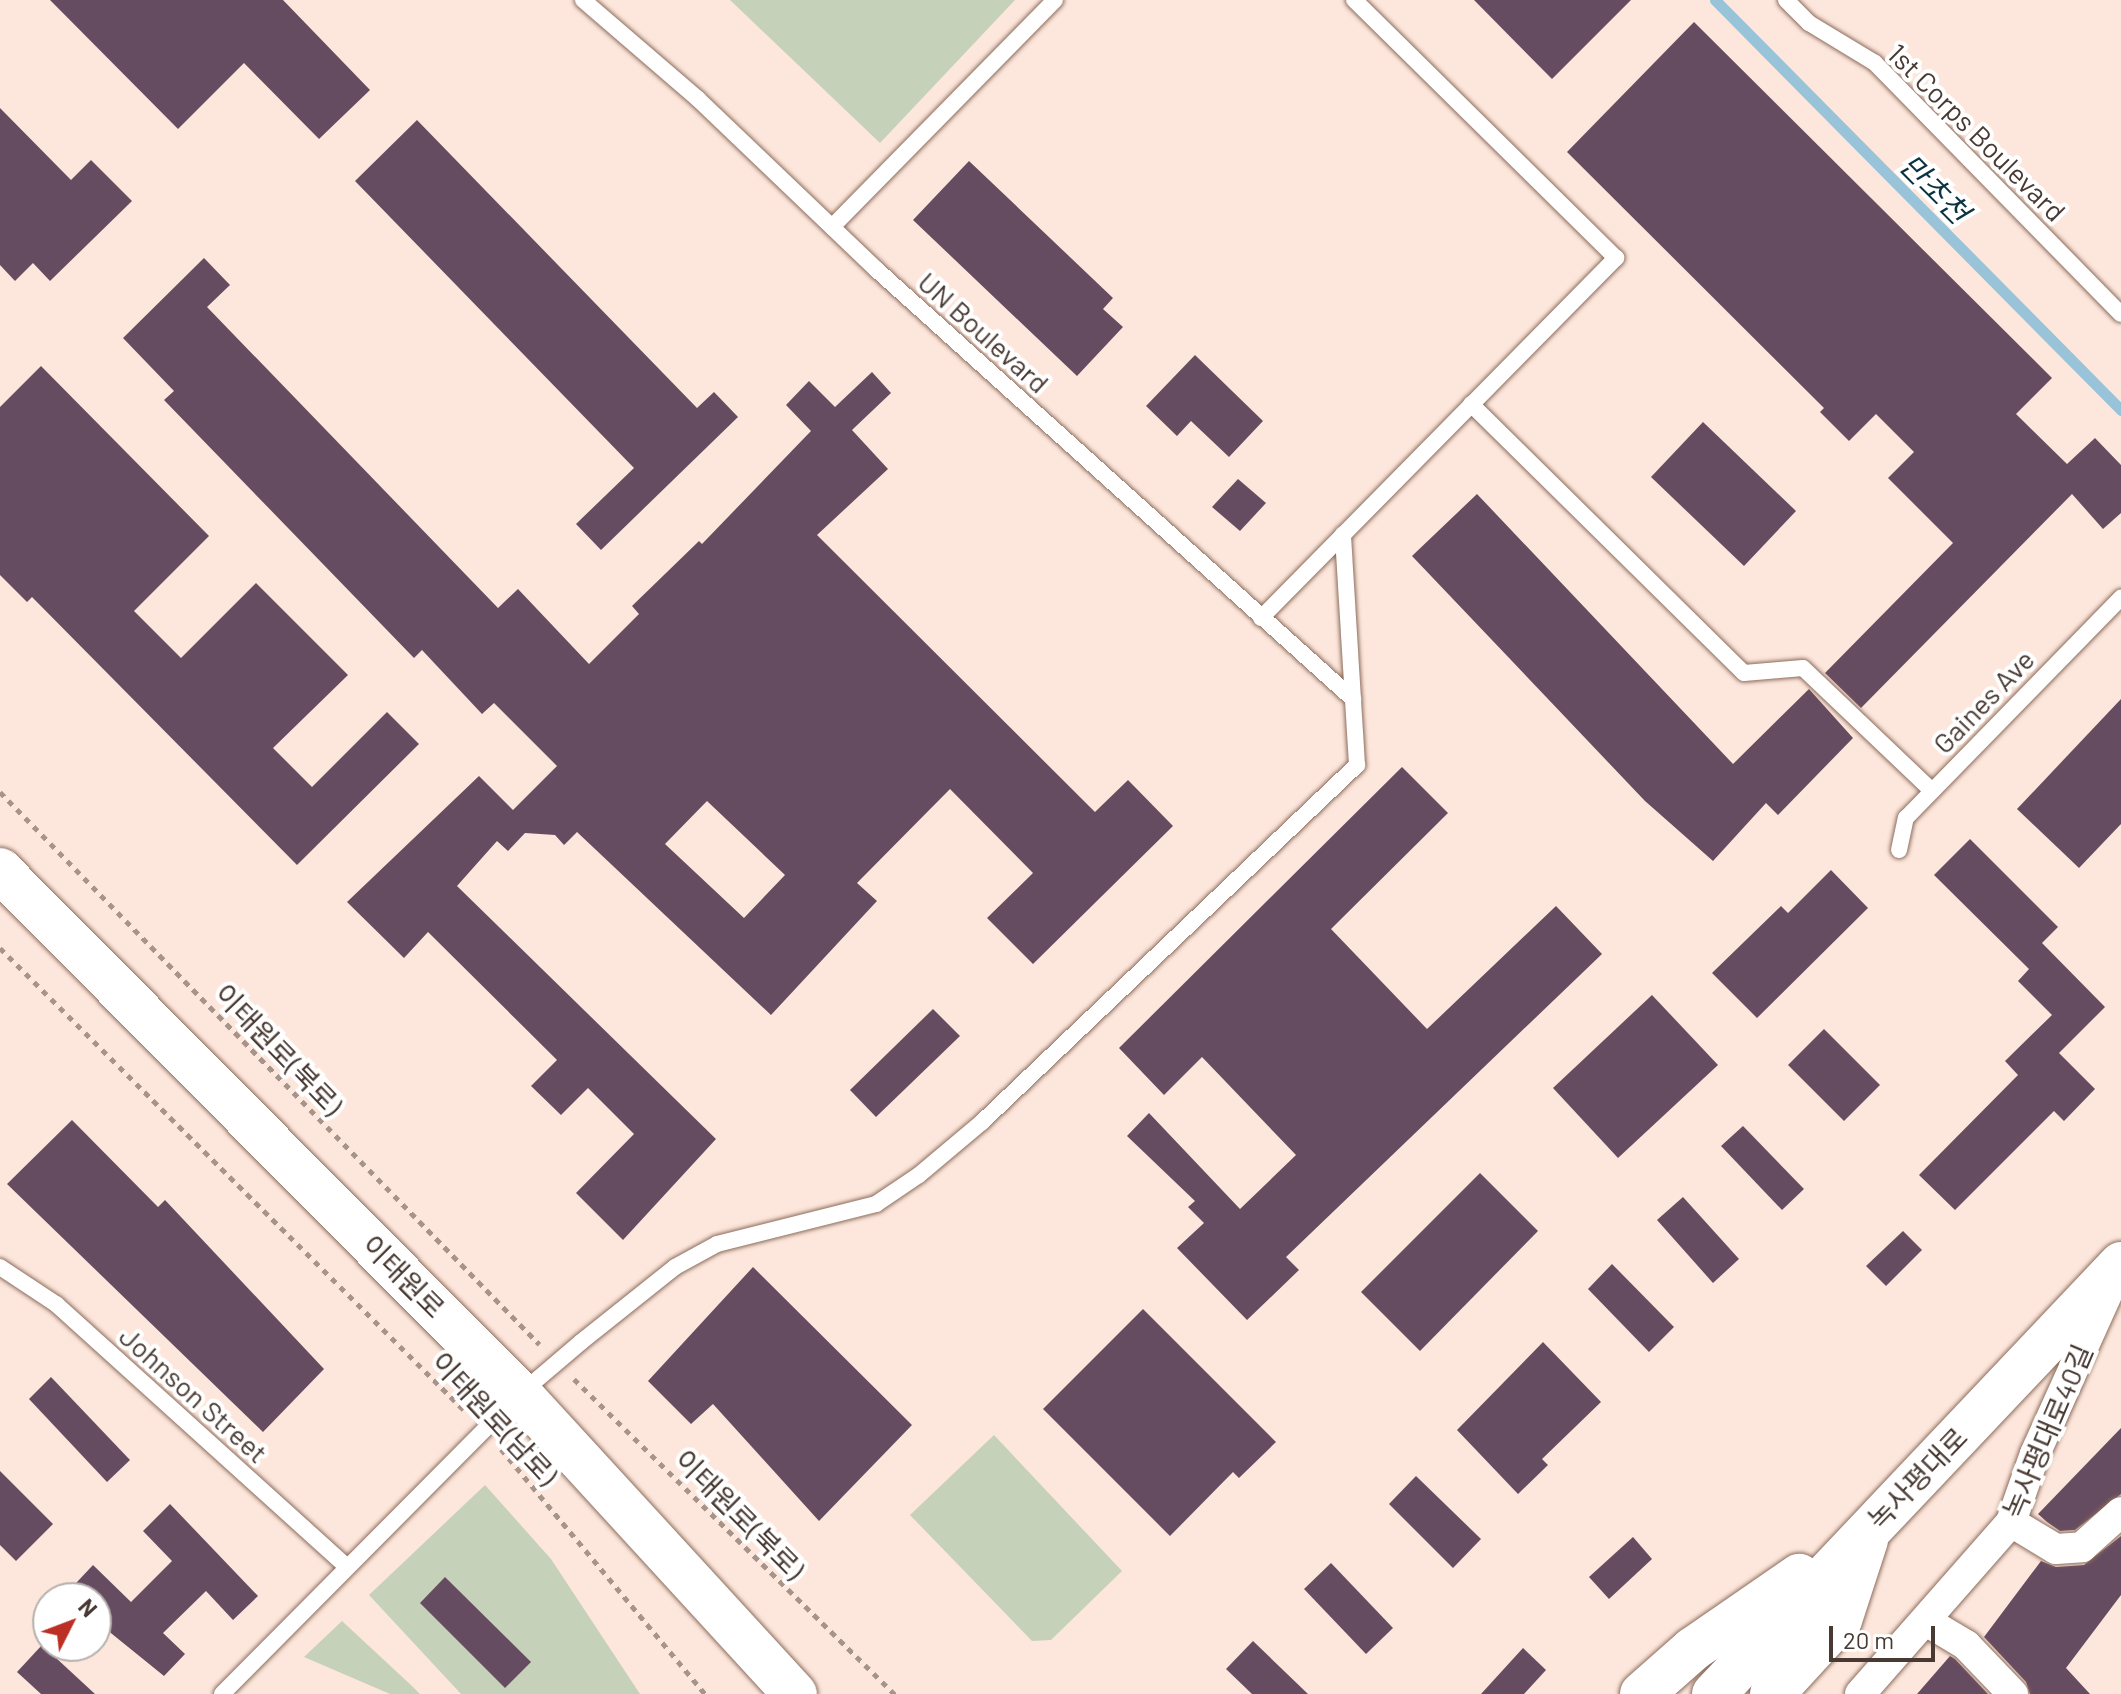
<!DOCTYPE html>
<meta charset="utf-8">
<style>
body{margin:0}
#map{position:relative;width:2121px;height:1694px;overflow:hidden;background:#fde7dc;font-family:Barlow,"Noto Sans KR",sans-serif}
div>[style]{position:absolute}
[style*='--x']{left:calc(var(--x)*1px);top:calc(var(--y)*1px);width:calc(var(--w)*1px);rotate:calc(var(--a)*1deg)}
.green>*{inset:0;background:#c6d1b9}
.stream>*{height:11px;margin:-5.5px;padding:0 5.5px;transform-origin:5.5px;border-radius:5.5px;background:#99c3d8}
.building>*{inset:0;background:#664c61}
.path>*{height:5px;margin-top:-2.5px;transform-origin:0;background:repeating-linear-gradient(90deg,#a6948b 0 6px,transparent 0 12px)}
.roads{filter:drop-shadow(0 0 2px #8c6c5c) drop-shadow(0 0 2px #8c6c5c)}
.service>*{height:16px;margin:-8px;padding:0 8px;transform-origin:8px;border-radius:8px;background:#fff}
.minor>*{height:30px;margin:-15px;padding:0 15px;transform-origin:15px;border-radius:15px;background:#fff}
.secondary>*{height:44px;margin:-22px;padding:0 22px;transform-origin:22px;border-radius:22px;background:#fff}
.primary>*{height:44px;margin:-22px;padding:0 22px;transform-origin:22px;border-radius:22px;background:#fff}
span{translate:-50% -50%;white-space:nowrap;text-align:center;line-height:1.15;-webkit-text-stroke:8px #fff;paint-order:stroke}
.street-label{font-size:28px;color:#483932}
.water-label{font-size:30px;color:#0b3241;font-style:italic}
.north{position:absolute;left:32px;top:1582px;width:80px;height:80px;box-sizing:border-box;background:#fff;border:2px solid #b6b0ad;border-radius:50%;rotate:48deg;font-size:22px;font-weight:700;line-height:32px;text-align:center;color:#483932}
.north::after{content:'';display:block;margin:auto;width:28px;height:36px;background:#bc2f24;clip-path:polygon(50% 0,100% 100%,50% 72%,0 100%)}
.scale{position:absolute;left:1829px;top:1626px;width:106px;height:36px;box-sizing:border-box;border:4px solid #483932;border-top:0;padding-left:10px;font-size:24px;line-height:28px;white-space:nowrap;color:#483932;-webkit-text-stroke:6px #fff;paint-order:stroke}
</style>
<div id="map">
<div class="green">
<i style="clip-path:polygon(730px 0,1015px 0,880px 143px)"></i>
<i style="clip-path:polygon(994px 1435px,1122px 1571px,1051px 1640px,1032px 1641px,910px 1515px)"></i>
<i style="clip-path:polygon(485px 1485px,551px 1559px,640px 1694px,461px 1694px,369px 1595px)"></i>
<i style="clip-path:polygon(342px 1621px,412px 1686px,420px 1694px,390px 1694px,304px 1657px)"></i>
</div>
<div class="stream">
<i style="--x:1715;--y:0;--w:577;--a:45.28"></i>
</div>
<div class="building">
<i style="clip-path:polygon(50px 0,283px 0,370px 90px,319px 139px,244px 63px,178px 129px)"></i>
<i style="clip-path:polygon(1474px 0,1631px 0,1552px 79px)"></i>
<i style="clip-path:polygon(1694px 22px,2052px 378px,2016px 414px,2067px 464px,2095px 438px,2121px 465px,2121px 513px,2103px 529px,2072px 494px,1861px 708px,1825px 673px,1953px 543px,1888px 478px,1914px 452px,1876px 414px,1849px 441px,1820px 412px,1824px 408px,1567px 152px)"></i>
<i style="clip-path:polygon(0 108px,71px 180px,91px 160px,132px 201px,50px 281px,33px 263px,15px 281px,0 265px)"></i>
<i style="clip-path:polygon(417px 120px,697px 408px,714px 392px,738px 417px,601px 550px,576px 524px,634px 468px,355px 181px)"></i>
<i style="clip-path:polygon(969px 161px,1113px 298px,1103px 309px,1123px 327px,1077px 376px,913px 220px)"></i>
<i style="clip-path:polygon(evenodd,204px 258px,230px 285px,207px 307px,498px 608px,518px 589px,589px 664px,639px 614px,632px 606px,699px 541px,702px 544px,811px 431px,786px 405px,809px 381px,835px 407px,872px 372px,891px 393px,852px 430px,888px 469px,817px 535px,1095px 812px,1128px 780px,1173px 826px,1033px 964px,987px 918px,1033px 873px,950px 789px,857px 883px,877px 901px,771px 1015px,577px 832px,564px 845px,555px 835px,525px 833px,508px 851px,497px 841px,457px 886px,716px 1139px,623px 1240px,576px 1193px,634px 1134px,588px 1088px,561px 1115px,531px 1086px,557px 1060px,428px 932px,404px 958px,347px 902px,479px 776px,513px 810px,557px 766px,494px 703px,482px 714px,422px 650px,414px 658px,164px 400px,174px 391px,123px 338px,204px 258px,707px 801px,785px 875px,744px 918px,665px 844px,707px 801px)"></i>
<i style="clip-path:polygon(1195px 355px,1263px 421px,1229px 457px,1191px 421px,1177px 436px,1146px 406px)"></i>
<i style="clip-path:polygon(41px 366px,209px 536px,134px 611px,181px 658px,256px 583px,348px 675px,273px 748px,312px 787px,387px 712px,419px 744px,297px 865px,32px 597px,27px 602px,0 575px,0 407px)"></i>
<i style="clip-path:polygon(1703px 422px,1796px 511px,1744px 566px,1651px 477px)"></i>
<i style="clip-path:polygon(1238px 479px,1266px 503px,1240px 531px,1212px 507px)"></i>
<i style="clip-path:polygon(1477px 494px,1733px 764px,1809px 689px,1853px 738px,1778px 815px,1766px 803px,1713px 861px,1645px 801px,1412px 556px)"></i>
<i style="clip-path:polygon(2121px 699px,2121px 824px,2079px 868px,2017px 809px)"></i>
<i style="clip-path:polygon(1402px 767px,1448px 813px,1331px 929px,1427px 1029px,1556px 906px,1602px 954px,1286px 1257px,1299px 1270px,1247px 1320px,1177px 1248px,1204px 1223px,1188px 1207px,1195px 1201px,1127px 1136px,1149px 1113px,1240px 1209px,1296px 1155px,1202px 1057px,1164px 1095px,1119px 1048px)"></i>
<i style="clip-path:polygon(1970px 839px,2058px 927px,2042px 943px,2105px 1007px,2059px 1053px,2095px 1089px,2064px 1121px,2054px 1111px,1955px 1210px,1919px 1175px,2018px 1075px,2005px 1061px,2052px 1015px,2018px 981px,2029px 969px,1934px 875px)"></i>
<i style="clip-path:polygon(1831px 870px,1868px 908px,1757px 1018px,1712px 973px,1781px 906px,1788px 913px)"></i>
<i style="clip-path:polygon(1652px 995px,1718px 1065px,1618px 1158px,1553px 1088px)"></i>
<i style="clip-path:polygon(933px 1009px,960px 1036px,876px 1117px,850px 1090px)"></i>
<i style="clip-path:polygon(1824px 1029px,1880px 1085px,1844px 1121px,1788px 1065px)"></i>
<i style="clip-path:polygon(72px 1120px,158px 1207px,165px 1200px,324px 1369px,263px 1432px,7px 1184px)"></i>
<i style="clip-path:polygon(1743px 1126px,1804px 1189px,1782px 1210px,1721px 1146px)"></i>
<i style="clip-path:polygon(1480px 1173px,1538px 1231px,1420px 1351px,1361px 1292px)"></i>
<i style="clip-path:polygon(1683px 1197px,1739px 1259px,1713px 1283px,1657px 1220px)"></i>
<i style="clip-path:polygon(1903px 1231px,1922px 1250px,1886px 1286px,1866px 1266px)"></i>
<i style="clip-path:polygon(1612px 1264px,1674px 1327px,1649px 1352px,1588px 1289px)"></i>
<i style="clip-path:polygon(753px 1267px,912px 1425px,819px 1521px,713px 1404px,691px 1424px,648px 1381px)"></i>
<i style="clip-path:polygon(1143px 1309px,1276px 1442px,1239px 1478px,1233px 1472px,1170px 1536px,1043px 1409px)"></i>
<i style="clip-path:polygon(1543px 1342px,1601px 1402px,1542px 1459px,1548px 1465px,1518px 1494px,1457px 1430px)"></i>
<i style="clip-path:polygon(51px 1377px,130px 1460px,107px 1482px,29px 1399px)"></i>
<i style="clip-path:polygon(2121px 1428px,2121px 1494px,2075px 1530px,2060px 1531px,2047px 1522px,2038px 1514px)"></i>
<i style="clip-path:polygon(0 1471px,53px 1524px,16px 1561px,0 1545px)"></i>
<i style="clip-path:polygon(1416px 1476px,1481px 1539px,1453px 1568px,1389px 1504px)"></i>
<i style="clip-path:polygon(170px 1504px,258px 1596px,233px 1620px,206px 1591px,163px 1633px,185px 1654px,164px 1676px,96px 1621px,96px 1598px,62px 1598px,93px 1565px,131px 1602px,172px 1561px,143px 1531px)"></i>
<i style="clip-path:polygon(2121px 1536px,2121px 1595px,2066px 1668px,2090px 1694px,2030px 1694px,2026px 1682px,1984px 1637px,2041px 1561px,2056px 1567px,2084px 1565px)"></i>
<i style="clip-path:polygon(1633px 1537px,1652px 1559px,1609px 1599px,1589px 1577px)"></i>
<i style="clip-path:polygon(1331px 1563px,1393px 1628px,1366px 1654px,1304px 1589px)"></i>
<i style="clip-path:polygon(445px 1577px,531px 1662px,505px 1688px,420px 1603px)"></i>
<i style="clip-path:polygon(1253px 1641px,1308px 1694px,1252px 1694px,1226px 1669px)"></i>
<i style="clip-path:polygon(42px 1645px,95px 1694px,41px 1694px,17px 1672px)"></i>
<i style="clip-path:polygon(1523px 1648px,1546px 1670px,1524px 1694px,1481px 1694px)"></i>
<i style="clip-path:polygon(1950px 1656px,1955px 1659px,1988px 1694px,1917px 1694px)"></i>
</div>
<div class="path">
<i style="--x:0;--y:792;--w:772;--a:45.68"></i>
<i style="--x:0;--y:948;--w:659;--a:44.88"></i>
<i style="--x:574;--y:1379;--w:450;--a:44.5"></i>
<i style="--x:501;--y:1449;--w:319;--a:50.2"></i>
</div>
<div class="roads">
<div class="service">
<i style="--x:583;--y:0;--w:152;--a:40.7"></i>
<i style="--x:698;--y:99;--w:248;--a:43.7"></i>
<i style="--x:877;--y:270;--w:641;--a:42.03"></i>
<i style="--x:1786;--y:0;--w:33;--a:45"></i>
<i style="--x:1809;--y:23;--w:77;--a:31.2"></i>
<i style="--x:1875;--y:63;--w:351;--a:45.6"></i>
<i style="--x:832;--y:227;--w:318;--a:-45.5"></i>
<i style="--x:1471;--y:404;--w:383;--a:44.6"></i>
<i style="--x:1744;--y:673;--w:59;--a:-4.8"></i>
<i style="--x:1803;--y:668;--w:178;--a:43.6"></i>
<i style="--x:1261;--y:618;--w:506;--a:-45.4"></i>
<i style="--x:1616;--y:258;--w:368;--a:-135.4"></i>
<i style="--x:1899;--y:850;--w:33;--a:-78"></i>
<i style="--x:1906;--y:818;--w:308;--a:-45.7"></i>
<i style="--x:0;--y:1267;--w:67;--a:33.5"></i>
<i style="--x:56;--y:1304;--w:392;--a:42.1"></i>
<i style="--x:222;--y:1694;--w:423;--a:-45.2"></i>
<i style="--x:520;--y:1394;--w:80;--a:-40.4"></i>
<i style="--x:581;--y:1342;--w:120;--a:-38.6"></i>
<i style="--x:675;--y:1267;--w:48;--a:-28.7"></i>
<i style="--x:717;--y:1244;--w:164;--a:-14.1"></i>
<i style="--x:876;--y:1204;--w:52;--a:-34"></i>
<i style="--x:919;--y:1175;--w:82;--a:-40.1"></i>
<i style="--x:982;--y:1122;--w:518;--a:-43.59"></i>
<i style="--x:1357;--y:765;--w:231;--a:-93.5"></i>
</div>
<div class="minor">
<i style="--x:2011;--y:1522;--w:52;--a:31"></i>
<i style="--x:2056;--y:1549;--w:26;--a:-4"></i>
<i style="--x:2082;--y:1547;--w:52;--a:-41.9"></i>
<i style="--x:1926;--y:1621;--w:47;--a:31"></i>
<i style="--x:1966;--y:1645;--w:68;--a:46.2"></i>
<i style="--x:1860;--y:1694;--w:229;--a:-48.7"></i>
<i style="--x:2011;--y:1522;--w:72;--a:-70.6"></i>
<i style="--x:2035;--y:1454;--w:182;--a:-65.7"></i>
</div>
<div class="secondary">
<i style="--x:0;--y:870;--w:738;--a:45.22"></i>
<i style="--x:520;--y:1394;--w:407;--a:47.5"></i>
</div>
<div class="primary">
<i style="--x:1642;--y:1694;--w:68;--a:-41.4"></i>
<i style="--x:1693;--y:1649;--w:129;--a:-34.6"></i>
<i style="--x:1714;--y:1694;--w:592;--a:-46.57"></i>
<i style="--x:1772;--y:1694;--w:100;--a:-47.4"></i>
<i style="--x:1840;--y:1620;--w:84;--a:-72"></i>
</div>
</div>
<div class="street-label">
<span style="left:1977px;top:132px;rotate:45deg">1st Corps Boulevard</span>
<span style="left:984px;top:332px;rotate:42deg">UN Boulevard</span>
<span style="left:1983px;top:701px;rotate:-46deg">Gaines Ave</span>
<span style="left:279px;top:1049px;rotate:46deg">이태원로(북로)</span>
<span style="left:404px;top:1276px;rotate:45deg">이태원로</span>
<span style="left:194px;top:1394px;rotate:42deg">Johnson Street</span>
<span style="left:495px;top:1418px;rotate:47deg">이태원로(남로)</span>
<span style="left:2047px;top:1431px;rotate:-67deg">녹사평대로40길</span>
<span style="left:1917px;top:1478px;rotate:-46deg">녹사평대로</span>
<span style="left:740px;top:1514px;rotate:45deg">이태원로(북로)</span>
</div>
<div class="water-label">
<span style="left:1935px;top:188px;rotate:45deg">만초천</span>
</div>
<div class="north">N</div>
<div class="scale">20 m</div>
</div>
